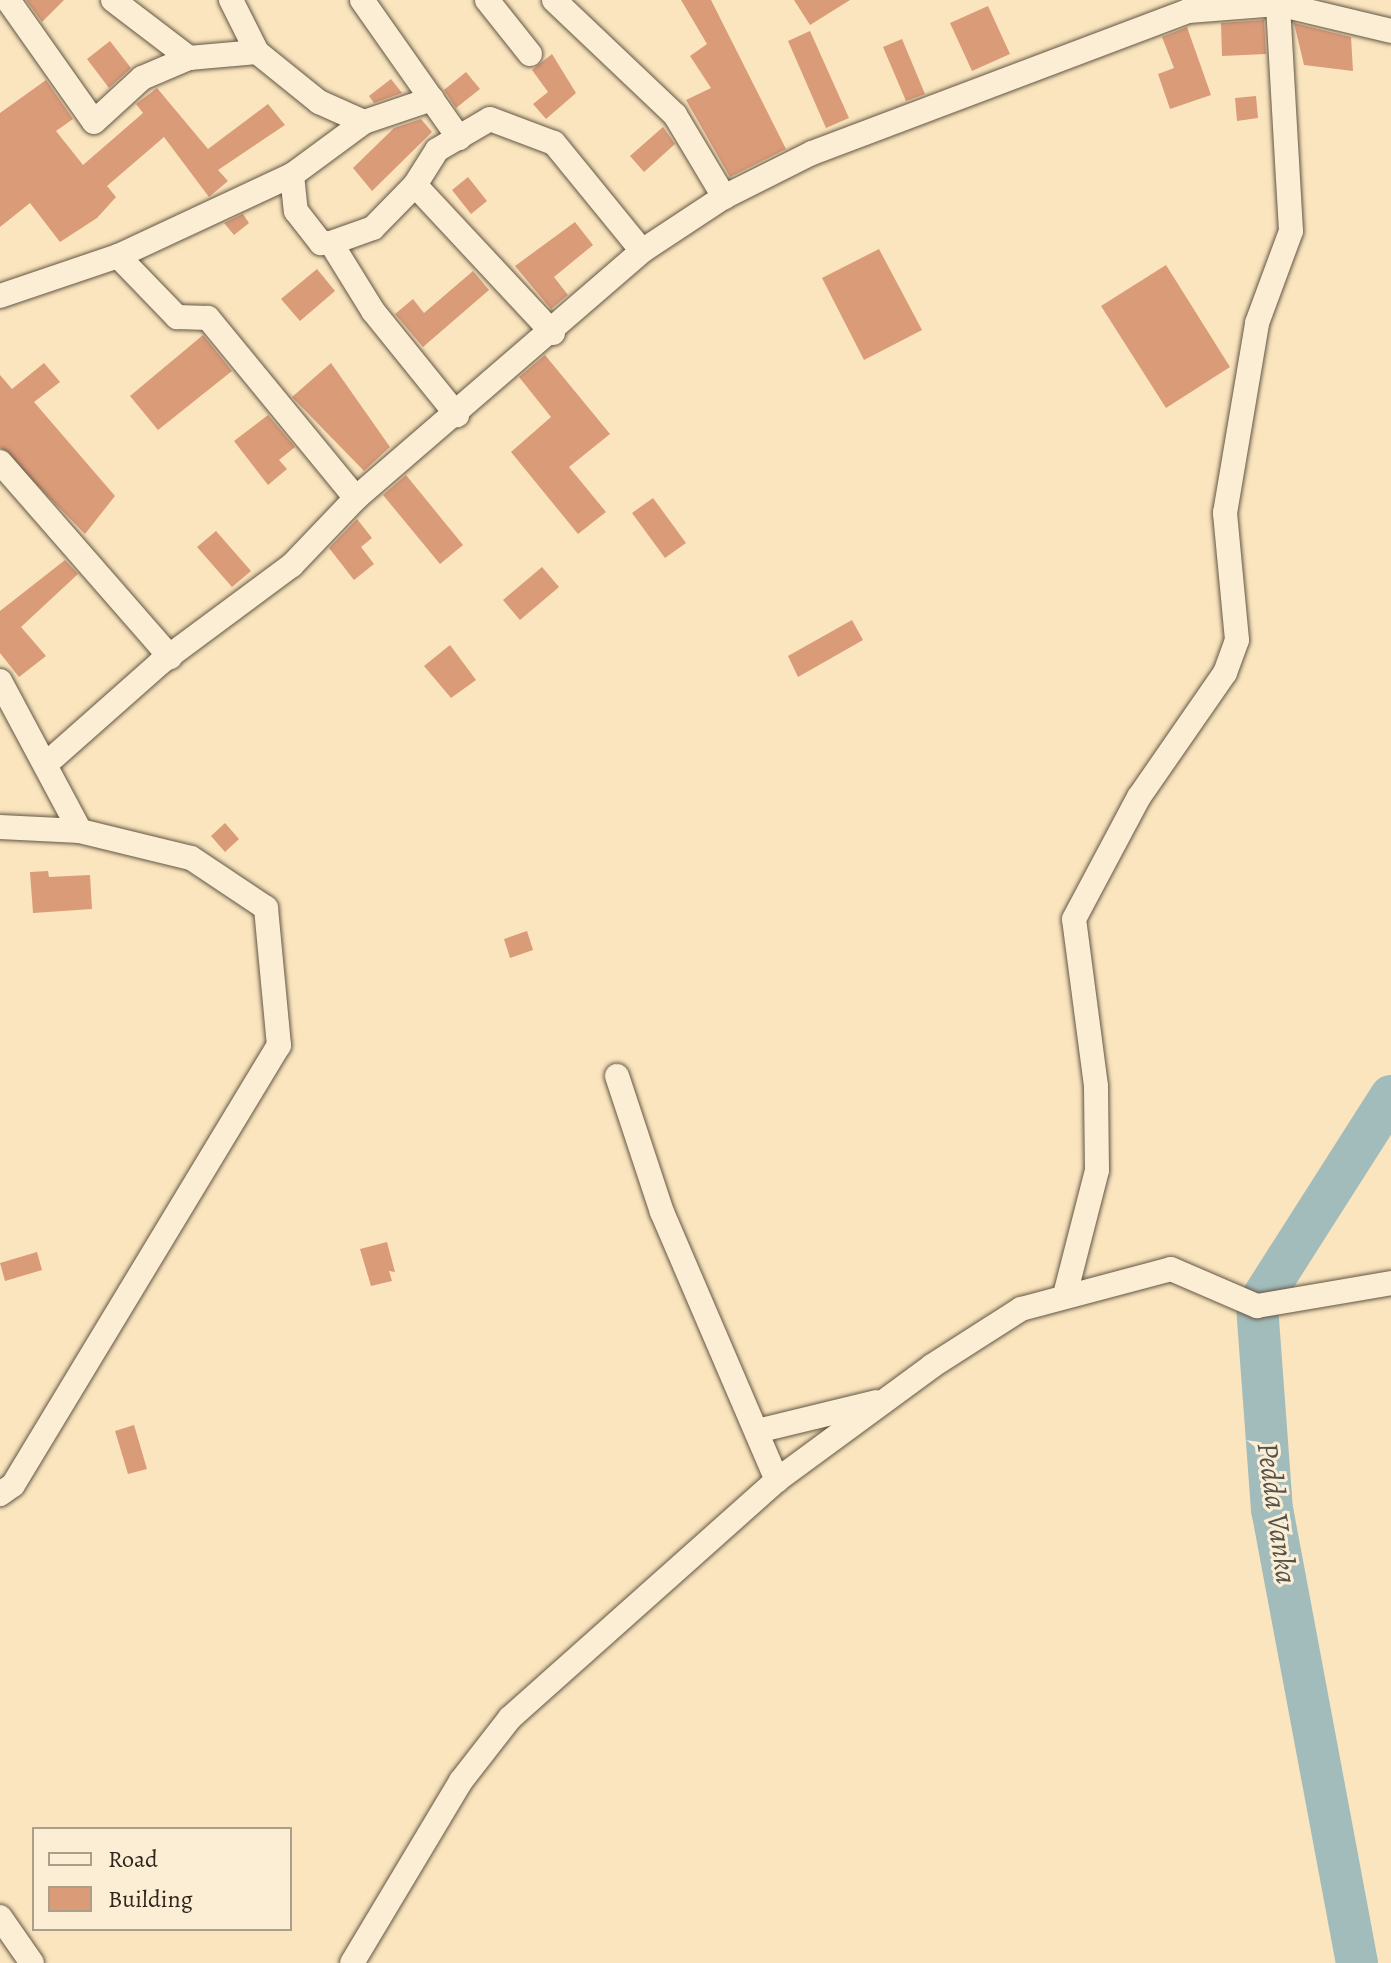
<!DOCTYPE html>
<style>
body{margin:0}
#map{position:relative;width:1391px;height:1963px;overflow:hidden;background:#fae5be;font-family:Alegreya,serif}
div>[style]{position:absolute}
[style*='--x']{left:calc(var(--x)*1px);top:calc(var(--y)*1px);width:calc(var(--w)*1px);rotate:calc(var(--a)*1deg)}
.river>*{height:42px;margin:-21px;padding:0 21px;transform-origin:21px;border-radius:21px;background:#a2bcbc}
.building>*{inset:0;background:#da9b79}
.roads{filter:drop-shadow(0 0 2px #635644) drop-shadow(0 0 2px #635644)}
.minor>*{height:24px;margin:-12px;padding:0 12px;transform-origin:12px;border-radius:12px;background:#fceed5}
span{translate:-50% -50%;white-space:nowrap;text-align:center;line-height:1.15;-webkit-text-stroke:6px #fceed5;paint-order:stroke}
.water-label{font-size:30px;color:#53534c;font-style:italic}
.legend{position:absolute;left:32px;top:1827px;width:260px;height:104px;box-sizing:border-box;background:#fceed5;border:2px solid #ab9e8b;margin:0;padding:10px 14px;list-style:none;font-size:24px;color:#31261c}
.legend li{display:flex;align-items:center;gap:16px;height:40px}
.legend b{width:40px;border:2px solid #ab9e8b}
</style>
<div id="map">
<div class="river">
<i style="--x:1357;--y:1963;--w:461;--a:-100.6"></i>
<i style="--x:1272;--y:1510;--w:205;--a:-94.2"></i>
<i style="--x:1257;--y:1306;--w:249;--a:-57.5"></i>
</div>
<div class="building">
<i style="clip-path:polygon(26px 0,64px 0,42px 22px)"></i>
<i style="clip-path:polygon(681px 0,711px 0,786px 149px,730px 177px,686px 100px,711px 88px,690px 56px,707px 44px)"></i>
<i style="clip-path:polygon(794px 0,850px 0,810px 25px)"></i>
<i style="clip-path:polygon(988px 6px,1010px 54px,972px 71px,950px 23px)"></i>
<i style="clip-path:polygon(1264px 20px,1266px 54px,1222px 56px,1221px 23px)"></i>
<i style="clip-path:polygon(1294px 23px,1351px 37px,1353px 71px,1304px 65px)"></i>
<i style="clip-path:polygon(1187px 27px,1211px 95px,1170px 109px,1158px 74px,1174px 68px,1162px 37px)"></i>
<i style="clip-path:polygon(810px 31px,849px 118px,826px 128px,788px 41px)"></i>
<i style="clip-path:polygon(902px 39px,925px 94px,906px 101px,883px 47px)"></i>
<i style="clip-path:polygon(110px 41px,131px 68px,109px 88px,87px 59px)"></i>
<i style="clip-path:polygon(552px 54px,576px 93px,546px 119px,533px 104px,548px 92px,532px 70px)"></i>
<i style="clip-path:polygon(466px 72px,480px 89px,456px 108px,444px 90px)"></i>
<i style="clip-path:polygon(391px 79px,402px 93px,374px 103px,369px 96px)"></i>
<i style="clip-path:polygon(46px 80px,73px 119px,56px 131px,83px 165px,143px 113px,136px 104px,157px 88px,208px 149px,268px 104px,285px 125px,218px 170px,228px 181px,209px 197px,164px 137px,107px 186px,116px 197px,97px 218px,60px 242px,30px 203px,0 227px,0 113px)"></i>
<i style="clip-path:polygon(1256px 96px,1258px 118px,1237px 121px,1235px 98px)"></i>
<i style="clip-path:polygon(421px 119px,432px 132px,372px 191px,353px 168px,394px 128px)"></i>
<i style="clip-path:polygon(663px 127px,675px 144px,644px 172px,630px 156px)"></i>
<i style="clip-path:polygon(468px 177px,487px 201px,471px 214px,452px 190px)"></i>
<i style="clip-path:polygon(243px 214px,249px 223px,234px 235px,224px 223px)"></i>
<i style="clip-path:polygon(575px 222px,593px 245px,554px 277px,568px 295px,551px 309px,515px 266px)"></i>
<i style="clip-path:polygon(879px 249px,922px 330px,864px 360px,822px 278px)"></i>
<i style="clip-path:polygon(1166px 265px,1230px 367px,1166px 408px,1101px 306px)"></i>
<i style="clip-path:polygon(317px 269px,335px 291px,300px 321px,281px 299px)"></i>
<i style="clip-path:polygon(473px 271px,489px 290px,423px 347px,395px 314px,413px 299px,424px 313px)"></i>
<i style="clip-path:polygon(203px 335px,232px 371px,158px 430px,130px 396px)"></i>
<i style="clip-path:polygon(545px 355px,610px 434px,569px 467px,606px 512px,578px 534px,511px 452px,551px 417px,519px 377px)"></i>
<i style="clip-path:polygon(44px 363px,60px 382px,34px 402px,115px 496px,85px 534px,0 447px,0 375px,12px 389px)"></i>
<i style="clip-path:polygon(331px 363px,390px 447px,364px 471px,292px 397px)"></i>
<i style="clip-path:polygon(268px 415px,295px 447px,279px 460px,287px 469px,268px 485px,234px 441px)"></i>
<i style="clip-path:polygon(406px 475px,463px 545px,440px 564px,383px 495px)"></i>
<i style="clip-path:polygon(653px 498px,686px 543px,665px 558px,632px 513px)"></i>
<i style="clip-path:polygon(357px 519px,372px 538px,361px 547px,374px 564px,354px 580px,329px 548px)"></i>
<i style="clip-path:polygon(216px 531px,251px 571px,232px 587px,197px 547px)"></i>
<i style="clip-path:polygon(65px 560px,78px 574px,21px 627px,46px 656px,19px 677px,0 653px,0 611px)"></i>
<i style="clip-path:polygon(542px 567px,559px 587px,520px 620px,503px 600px)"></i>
<i style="clip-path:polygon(852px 620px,863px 640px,798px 677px,788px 656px)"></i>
<i style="clip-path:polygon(450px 645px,476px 680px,451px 698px,424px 666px)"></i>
<i style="clip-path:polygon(225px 823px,239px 839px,225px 852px,211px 836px)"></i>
<i style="clip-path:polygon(48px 871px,49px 877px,90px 875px,92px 909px,33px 913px,30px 872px)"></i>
<i style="clip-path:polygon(527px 931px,533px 950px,510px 958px,504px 939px)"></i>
<i style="clip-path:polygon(387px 1242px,395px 1272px,389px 1271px,392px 1281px,371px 1286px,360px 1249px)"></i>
<i style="clip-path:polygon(37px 1252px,42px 1270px,5px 1281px,0 1263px)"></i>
<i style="clip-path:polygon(134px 1425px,147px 1469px,128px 1474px,115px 1431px)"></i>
</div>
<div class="roads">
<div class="minor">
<i style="--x:8;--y:0;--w:149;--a:54.8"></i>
<i style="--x:94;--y:122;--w:65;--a:-42.5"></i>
<i style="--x:142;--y:78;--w:51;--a:-23.1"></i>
<i style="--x:189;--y:58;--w:68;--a:-5"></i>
<i style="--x:113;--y:0;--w:96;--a:37.3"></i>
<i style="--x:231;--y:0;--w:58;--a:63.4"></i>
<i style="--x:257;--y:52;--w:80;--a:38.9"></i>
<i style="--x:319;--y:102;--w:49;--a:24"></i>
<i style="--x:364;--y:122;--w:89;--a:143.6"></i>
<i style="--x:292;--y:175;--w:192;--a:155"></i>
<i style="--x:118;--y:256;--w:85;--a:46"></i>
<i style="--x:177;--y:317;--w:31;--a:2"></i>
<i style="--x:208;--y:318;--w:233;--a:50.6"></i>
<i style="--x:362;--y:0;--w:169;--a:54.9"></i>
<i style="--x:487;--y:0;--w:69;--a:51.5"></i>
<i style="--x:554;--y:0;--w:167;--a:43.5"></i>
<i style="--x:675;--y:115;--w:96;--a:59.1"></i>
<i style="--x:364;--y:122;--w:72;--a:-18.7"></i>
<i style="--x:292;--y:175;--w:36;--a:84"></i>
<i style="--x:296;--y:211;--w:41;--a:52"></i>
<i style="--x:321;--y:243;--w:10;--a:0"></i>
<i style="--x:415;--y:185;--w:60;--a:134.3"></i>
<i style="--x:373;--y:228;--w:45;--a:160.3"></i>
<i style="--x:331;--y:243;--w:80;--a:58.3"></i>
<i style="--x:373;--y:311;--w:134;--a:51.1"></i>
<i style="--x:0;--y:296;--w:125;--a:-18.7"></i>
<i style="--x:553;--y:333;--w:202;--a:-133"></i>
<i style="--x:415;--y:185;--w:41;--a:-57.8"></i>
<i style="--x:437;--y:150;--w:61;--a:-30.3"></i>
<i style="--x:490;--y:119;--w:68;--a:20.6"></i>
<i style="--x:554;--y:143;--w:139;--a:50.8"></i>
<i style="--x:0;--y:462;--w:259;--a:48.9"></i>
<i style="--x:0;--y:681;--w:170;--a:61.9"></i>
<i style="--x:46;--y:764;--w:152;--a:-41.5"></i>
<i style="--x:160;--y:663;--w:164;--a:-36.6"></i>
<i style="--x:292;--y:565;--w:93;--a:-46.3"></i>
<i style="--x:356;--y:498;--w:378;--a:-40.8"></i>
<i style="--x:642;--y:251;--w:98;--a:-33.4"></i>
<i style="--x:724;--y:197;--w:98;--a:-26.6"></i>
<i style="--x:812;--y:153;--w:402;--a:-20.7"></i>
<i style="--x:1188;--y:11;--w:90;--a:-4.4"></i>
<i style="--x:1278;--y:4;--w:116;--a:13.4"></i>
<i style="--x:0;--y:827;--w:80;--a:2.9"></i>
<i style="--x:80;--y:831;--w:114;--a:13.7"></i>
<i style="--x:191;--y:858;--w:90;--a:33.7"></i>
<i style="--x:266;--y:908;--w:138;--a:84.6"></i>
<i style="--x:279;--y:1045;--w:514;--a:121.15"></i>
<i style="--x:13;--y:1485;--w:16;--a:145"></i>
<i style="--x:617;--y:1076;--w:143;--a:71.7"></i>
<i style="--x:662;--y:1212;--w:292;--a:66.8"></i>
<i style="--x:1066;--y:1291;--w:125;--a:-75.6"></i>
<i style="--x:1097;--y:1170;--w:84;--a:-90.7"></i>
<i style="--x:1096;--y:1086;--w:168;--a:-97.5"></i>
<i style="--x:1074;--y:919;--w:138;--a:-62"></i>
<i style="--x:1139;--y:797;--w:151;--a:-55.3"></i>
<i style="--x:1225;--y:673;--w:35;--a:-70"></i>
<i style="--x:1237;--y:640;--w:128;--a:-95.4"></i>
<i style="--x:1225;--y:513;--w:193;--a:-80.4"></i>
<i style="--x:1257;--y:323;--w:98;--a:-69.7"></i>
<i style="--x:1291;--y:231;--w:227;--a:-93.3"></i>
<i style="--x:757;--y:1431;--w:123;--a:-13.6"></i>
<i style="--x:0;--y:1917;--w:56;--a:55.2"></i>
<i style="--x:352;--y:1963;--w:212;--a:-59.1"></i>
<i style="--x:461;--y:1781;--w:80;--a:-52.1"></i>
<i style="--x:510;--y:1718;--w:358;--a:-41.7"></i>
<i style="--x:777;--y:1480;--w:192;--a:-36.3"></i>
<i style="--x:932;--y:1366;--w:106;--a:-32.6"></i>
<i style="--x:1021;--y:1309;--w:155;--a:-14.9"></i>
<i style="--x:1171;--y:1269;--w:94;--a:23.3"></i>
<i style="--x:1257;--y:1306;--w:136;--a:-9.7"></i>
</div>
</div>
<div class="water-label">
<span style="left:1277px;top:1513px;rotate:82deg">Pedda Vanka</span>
</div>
<ul class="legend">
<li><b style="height:10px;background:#fceed5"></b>Road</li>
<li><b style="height:22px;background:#da9b79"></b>Building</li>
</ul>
</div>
